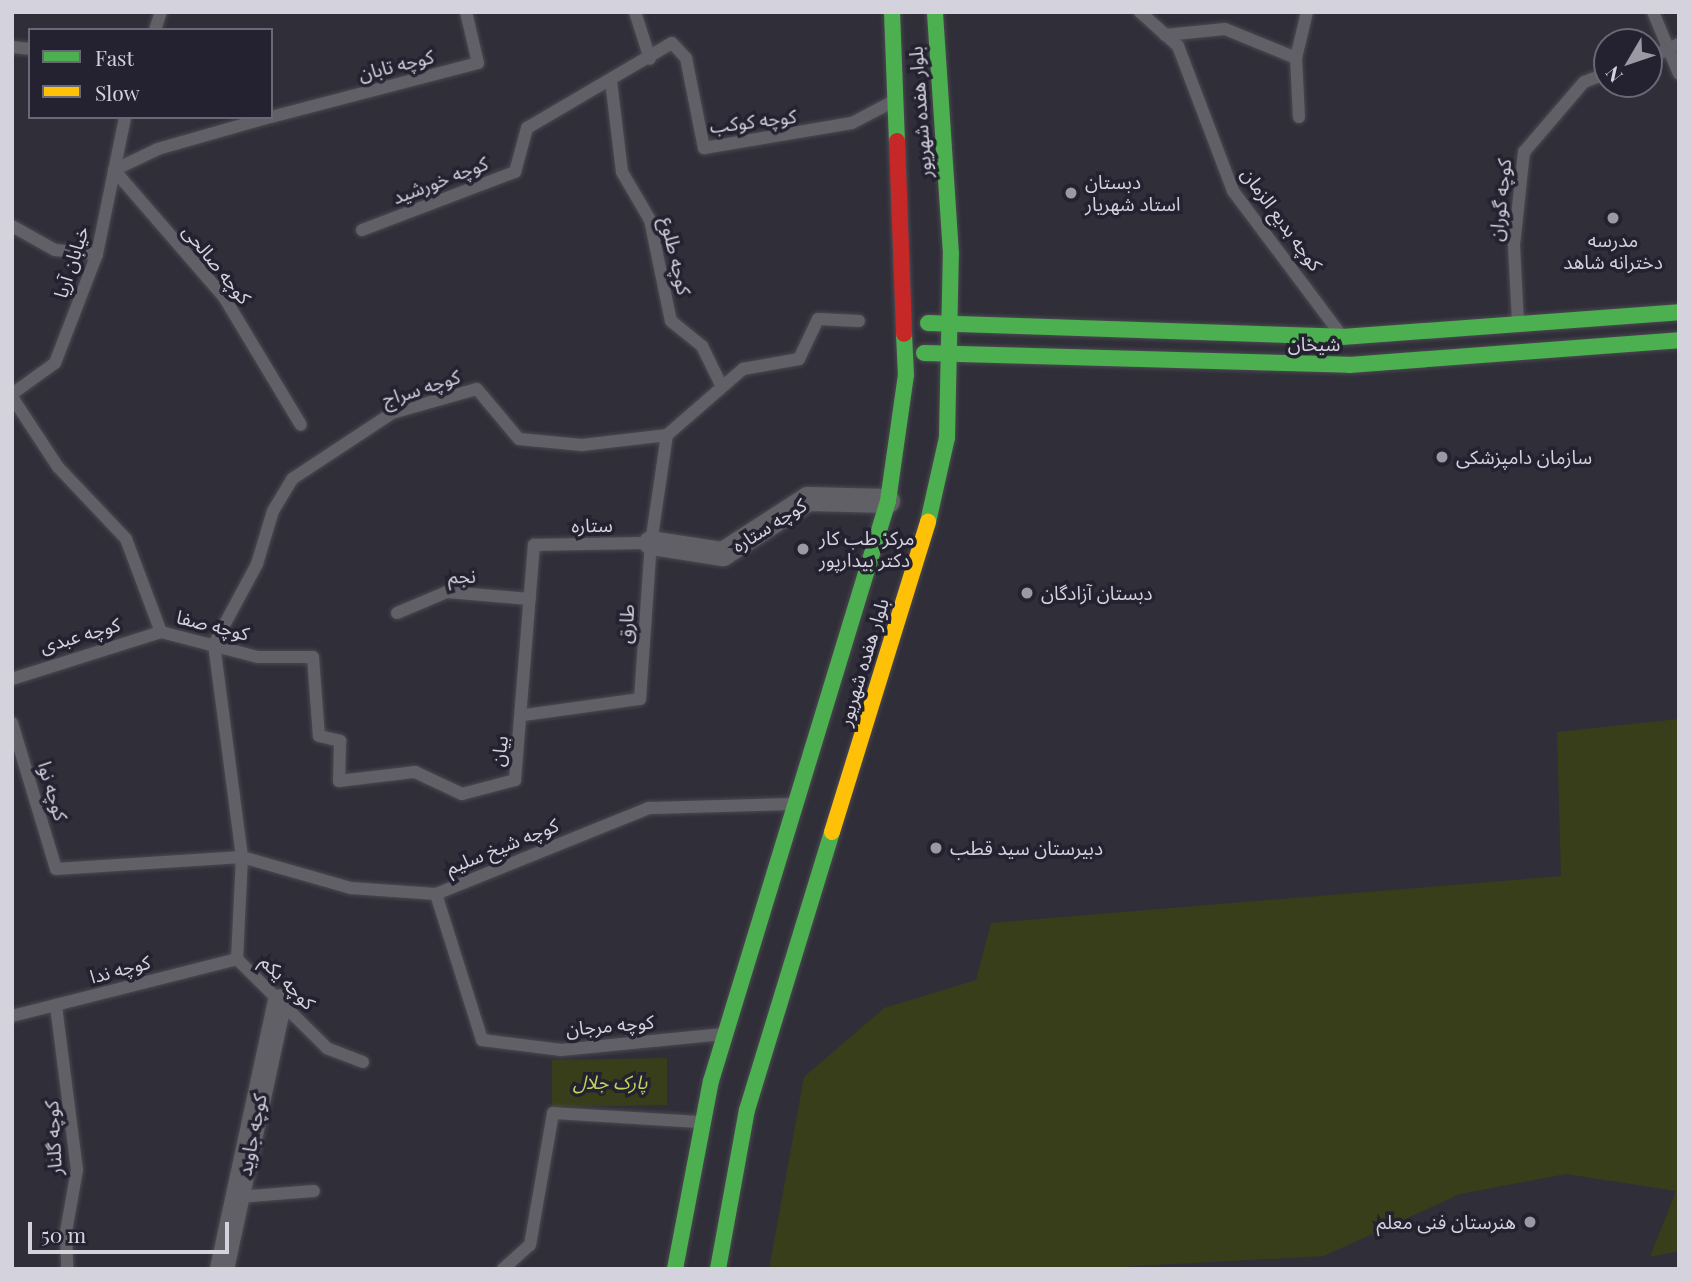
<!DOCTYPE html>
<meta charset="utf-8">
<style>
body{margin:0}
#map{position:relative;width:1691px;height:1281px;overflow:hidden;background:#302e38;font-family:"Playfair Display","Noto Sans Arabic",serif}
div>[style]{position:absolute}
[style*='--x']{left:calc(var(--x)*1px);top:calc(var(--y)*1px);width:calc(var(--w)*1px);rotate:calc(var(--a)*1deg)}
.green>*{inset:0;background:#383e1a}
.roads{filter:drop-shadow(0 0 2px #4a4951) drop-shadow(0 0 2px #4a4951)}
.lane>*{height:12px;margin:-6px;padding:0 6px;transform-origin:6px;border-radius:6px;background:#616067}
.street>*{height:24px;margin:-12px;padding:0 12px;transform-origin:12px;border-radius:12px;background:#616067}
.fast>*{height:16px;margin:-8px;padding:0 8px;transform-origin:8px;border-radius:8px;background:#4caf50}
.slow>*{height:16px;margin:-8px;padding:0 8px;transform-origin:8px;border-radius:8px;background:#ffc107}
.jam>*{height:16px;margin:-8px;padding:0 8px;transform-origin:8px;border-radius:8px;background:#c62828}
.dots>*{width:19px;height:19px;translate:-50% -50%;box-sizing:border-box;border:4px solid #242130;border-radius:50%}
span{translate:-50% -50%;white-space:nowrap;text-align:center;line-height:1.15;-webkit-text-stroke:7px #242130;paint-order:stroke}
.street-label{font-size:19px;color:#d4d2dd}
.poi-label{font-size:19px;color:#d4d2dd}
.left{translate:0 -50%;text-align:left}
.right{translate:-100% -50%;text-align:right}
.park-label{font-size:19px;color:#bdd45d;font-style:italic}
.frame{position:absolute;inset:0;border:14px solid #d4d2dd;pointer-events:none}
.legend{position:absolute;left:28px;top:28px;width:245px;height:91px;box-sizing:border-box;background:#242130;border:2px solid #6a6875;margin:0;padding:9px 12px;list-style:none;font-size:21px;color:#d4d2dd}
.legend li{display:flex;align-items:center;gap:14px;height:35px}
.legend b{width:35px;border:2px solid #6a6875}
.north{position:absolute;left:1593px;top:28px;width:70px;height:70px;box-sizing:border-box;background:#242130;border:2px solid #6a6875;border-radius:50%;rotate:231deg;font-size:19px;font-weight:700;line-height:28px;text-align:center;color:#d4d2dd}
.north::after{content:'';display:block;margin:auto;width:24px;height:32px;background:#9b99a3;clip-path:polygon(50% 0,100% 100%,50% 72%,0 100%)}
.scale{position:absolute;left:28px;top:1222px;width:201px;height:32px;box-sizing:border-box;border:4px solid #d4d2dd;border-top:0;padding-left:9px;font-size:21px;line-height:24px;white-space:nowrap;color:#d4d2dd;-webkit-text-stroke:5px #242130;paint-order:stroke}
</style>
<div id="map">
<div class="green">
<i style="clip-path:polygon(1679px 719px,1679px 1251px,1650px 1257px,1676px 1191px,1566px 1174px,1460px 1194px,1324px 1256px,1081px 1269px,769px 1269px,804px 1077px,884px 1008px,976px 980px,991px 923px,1561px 876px,1557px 732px)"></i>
<i style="clip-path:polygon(667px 1058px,667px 1105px,552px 1107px,552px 1060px)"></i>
</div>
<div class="roads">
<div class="lane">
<i style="--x:635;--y:12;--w:49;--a:72.3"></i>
<i style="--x:1140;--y:12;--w:51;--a:41.8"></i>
<i style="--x:1178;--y:46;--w:155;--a:69.2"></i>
<i style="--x:1233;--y:191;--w:175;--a:53.1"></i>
<i style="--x:1653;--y:12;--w:67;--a:67.2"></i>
<i style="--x:155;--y:30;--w:19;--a:-72"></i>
<i style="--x:1165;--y:35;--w:60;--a:-5.7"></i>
<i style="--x:1225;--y:29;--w:77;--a:22.2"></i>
<i style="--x:12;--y:47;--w:18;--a:6"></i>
<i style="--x:1649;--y:58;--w:33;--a:-25"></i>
<i style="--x:611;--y:81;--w:92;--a:83.1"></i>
<i style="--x:622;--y:172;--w:56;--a:59.7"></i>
<i style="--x:650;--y:220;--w:103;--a:78.3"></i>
<i style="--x:671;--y:321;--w:40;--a:39"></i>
<i style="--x:702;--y:346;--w:43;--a:64"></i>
<i style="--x:270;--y:117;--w:116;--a:164.1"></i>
<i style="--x:158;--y:149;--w:49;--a:154.5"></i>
<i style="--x:114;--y:170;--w:168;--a:49.1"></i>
<i style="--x:224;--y:297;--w:149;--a:59"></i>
<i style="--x:271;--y:117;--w:214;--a:-14.6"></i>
<i style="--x:478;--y:63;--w:52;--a:-103.2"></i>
<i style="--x:1299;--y:117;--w:59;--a:-92.9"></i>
<i style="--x:1296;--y:58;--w:47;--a:-76.6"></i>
<i style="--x:12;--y:226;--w:49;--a:29.2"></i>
<i style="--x:55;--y:250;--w:42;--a:5.4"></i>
<i style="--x:362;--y:230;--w:164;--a:-20.8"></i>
<i style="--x:515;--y:172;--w:46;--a:-74.7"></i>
<i style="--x:527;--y:128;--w:168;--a:-30.4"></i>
<i style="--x:672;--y:43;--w:21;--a:47"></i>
<i style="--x:686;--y:58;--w:92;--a:78.7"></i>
<i style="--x:704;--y:148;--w:150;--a:-9.6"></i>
<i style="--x:852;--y:123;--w:45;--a:-27.7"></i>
<i style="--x:1518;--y:322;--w:77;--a:-93"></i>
<i style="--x:1514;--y:245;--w:94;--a:-83.9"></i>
<i style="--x:1524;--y:152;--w:92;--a:-49.4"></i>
<i style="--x:1584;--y:82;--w:25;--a:-21"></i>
<i style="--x:12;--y:394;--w:53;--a:-35.8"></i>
<i style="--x:55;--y:363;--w:117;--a:-68.9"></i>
<i style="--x:97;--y:254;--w:140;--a:-78.4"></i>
<i style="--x:12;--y:397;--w:84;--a:56.7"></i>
<i style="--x:58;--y:467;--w:99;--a:46.6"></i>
<i style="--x:126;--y:539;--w:99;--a:69.4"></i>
<i style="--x:161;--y:632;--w:100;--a:14.5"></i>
<i style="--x:258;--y:657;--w:55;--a:0"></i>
<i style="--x:313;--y:657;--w:79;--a:85.7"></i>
<i style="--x:319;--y:736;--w:22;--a:13"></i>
<i style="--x:340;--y:741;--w:40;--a:91.4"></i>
<i style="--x:339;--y:781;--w:77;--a:-6.8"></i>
<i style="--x:415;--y:772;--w:52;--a:25.1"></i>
<i style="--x:462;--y:794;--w:55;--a:-14.8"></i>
<i style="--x:515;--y:780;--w:236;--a:-85.4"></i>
<i style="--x:534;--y:545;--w:117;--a:-1"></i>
<i style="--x:397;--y:613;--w:54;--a:-22.8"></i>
<i style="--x:447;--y:592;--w:83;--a:4.8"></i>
<i style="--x:12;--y:679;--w:156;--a:-17.5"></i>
<i style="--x:524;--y:715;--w:117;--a:-7.9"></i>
<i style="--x:640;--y:699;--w:156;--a:-86"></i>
<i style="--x:651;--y:543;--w:109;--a:-81.6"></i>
<i style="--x:12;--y:723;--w:152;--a:73.2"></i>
<i style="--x:56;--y:869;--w:186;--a:-3.7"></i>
<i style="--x:242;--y:857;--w:113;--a:15.9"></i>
<i style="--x:351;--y:888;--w:85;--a:4"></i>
<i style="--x:436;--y:894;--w:230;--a:-22"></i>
<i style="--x:649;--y:808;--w:145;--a:-1.6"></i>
<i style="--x:436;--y:894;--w:153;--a:72.5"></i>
<i style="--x:482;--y:1040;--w:80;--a:7.2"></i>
<i style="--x:561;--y:1050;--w:163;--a:-5.6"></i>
<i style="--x:56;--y:1006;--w:165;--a:82.7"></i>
<i style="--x:77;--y:1170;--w:63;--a:100.1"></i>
<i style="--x:66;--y:1232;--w:37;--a:88"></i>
<i style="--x:12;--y:1016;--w:232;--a:-14.2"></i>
<i style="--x:363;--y:1062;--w:39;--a:-159"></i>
<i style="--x:327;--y:1048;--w:127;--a:-135.3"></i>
<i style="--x:237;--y:959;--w:102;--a:-87.2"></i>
<i style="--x:242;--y:857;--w:215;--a:-97.5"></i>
<i style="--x:214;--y:644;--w:91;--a:-61.7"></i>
<i style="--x:257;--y:564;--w:55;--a:-73.2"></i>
<i style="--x:273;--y:511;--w:37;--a:-59"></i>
<i style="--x:292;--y:479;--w:120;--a:-33.4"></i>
<i style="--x:392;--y:413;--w:88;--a:-15.8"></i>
<i style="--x:477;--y:389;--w:65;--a:50"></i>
<i style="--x:519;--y:439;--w:63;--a:5.4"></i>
<i style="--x:582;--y:445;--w:86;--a:-6.7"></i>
<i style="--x:667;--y:435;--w:101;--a:-41"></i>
<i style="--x:743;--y:369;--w:57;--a:-10.1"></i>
<i style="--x:799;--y:359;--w:44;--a:-64.6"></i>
<i style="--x:818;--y:319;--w:41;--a:2.8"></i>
<i style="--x:238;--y:1197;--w:76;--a:-4.5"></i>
<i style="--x:503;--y:1269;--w:36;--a:-42"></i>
<i style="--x:530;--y:1245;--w:134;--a:-80.1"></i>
<i style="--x:553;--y:1113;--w:148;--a:3.5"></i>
</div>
<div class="street">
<i style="--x:651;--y:543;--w:73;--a:8.7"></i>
<i style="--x:723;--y:554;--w:101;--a:-32.9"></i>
<i style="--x:808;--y:499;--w:80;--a:1.4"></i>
<i style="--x:222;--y:1269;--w:274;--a:-77.8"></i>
</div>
<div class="fast">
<i style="--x:892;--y:12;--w:129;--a:87.8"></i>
<i style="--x:928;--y:323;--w:414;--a:1.9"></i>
<i style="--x:1342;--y:337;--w:338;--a:-4.2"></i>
<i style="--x:924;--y:353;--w:425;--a:1.6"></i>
<i style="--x:1349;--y:365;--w:331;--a:-4.3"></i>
<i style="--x:928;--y:522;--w:86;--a:-77.3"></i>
<i style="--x:947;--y:438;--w:184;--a:-88.8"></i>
<i style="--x:951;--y:254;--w:243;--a:-93.8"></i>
<i style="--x:675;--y:1269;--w:191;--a:-79.2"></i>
<i style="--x:711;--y:1081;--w:606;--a:-73.03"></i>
<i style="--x:888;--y:501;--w:127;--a:-81.9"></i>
<i style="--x:906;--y:375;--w:41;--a:-92.8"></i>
<i style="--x:718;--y:1269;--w:162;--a:-79.7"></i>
<i style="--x:747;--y:1110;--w:291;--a:-73"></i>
</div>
<div class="slow">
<i style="--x:832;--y:832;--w:325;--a:-72.8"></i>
</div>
<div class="jam">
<i style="--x:897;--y:141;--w:193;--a:87.9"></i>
</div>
</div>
<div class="dots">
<i style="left:1071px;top:193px;background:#9b99a3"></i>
<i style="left:1613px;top:218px;background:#9b99a3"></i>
<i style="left:1442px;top:457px;background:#9b99a3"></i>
<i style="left:803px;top:549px;background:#9b99a3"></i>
<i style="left:1027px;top:593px;background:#9b99a3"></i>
<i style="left:936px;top:848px;background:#9b99a3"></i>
<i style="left:1530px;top:1222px;background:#9b99a3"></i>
</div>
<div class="street-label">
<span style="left:396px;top:65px;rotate:-14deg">کوچه تابان</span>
<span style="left:920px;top:112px;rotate:-94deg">بلوار هفده شهریور</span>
<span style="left:753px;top:121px;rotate:-7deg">کوچه کوکب</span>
<span style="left:440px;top:180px;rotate:-21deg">کوچه خورشید</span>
<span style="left:1500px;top:200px;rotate:-84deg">کوچه گوران</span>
<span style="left:1282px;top:219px;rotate:54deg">کوچه بدیع الزمان</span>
<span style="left:676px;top:256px;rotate:77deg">کوچه طلوع</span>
<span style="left:71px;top:262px;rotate:-72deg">خیابان آریا</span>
<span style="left:217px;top:264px;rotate:51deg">کوچه صالحی</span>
<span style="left:1314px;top:344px">شیخان</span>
<span style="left:421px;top:388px;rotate:-18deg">کوچه سراج</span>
<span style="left:592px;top:525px;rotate:-1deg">ستاره</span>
<span style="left:769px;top:525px;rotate:-32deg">کوچه ستاره</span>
<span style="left:462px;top:576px;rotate:-1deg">نجم</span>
<span style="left:626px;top:624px;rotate:-86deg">طارق</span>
<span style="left:213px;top:625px;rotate:14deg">کوچه صفا</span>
<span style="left:80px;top:635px;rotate:-16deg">کوچه عبدی</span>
<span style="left:863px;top:662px;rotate:-73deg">بلوار هفده شهریور</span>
<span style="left:499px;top:751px;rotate:-82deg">بیان</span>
<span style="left:53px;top:791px;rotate:73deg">کوچه نوا</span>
<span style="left:502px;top:846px;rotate:-22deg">کوچه شیخ سلیم</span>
<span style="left:120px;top:969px;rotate:-15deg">کوچه ندا</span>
<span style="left:288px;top:982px;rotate:45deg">کوچه یکم</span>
<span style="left:610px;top:1025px;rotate:-5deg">کوچه مرجان</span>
<span style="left:252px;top:1135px;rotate:-79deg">کوچه جاوید</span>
<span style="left:53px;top:1138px;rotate:-93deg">کوچه گلنار</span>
</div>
<div class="poi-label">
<span class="left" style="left:1085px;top:193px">دبستان<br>استاد شهریار</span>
<span style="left:1613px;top:251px">مدرسه<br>دخترانه شاهد</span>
<span class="left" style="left:1456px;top:457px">سازمان دامپزشکی</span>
<span class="left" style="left:819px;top:549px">مرکز طب کار<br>دکتر بیدارپور</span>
<span class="left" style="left:1041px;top:593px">دبستان آزادگان</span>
<span class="left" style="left:950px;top:848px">دبیرستان سید قطب</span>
<span class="right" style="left:1516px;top:1222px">هنرستان فنی معلم</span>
</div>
<div class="park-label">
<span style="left:610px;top:1082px">پارک جلال</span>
</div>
<div class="frame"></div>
<ul class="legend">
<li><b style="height:9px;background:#4caf50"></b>Fast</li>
<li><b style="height:9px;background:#ffc107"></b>Slow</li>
</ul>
<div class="north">N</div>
<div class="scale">50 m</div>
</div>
